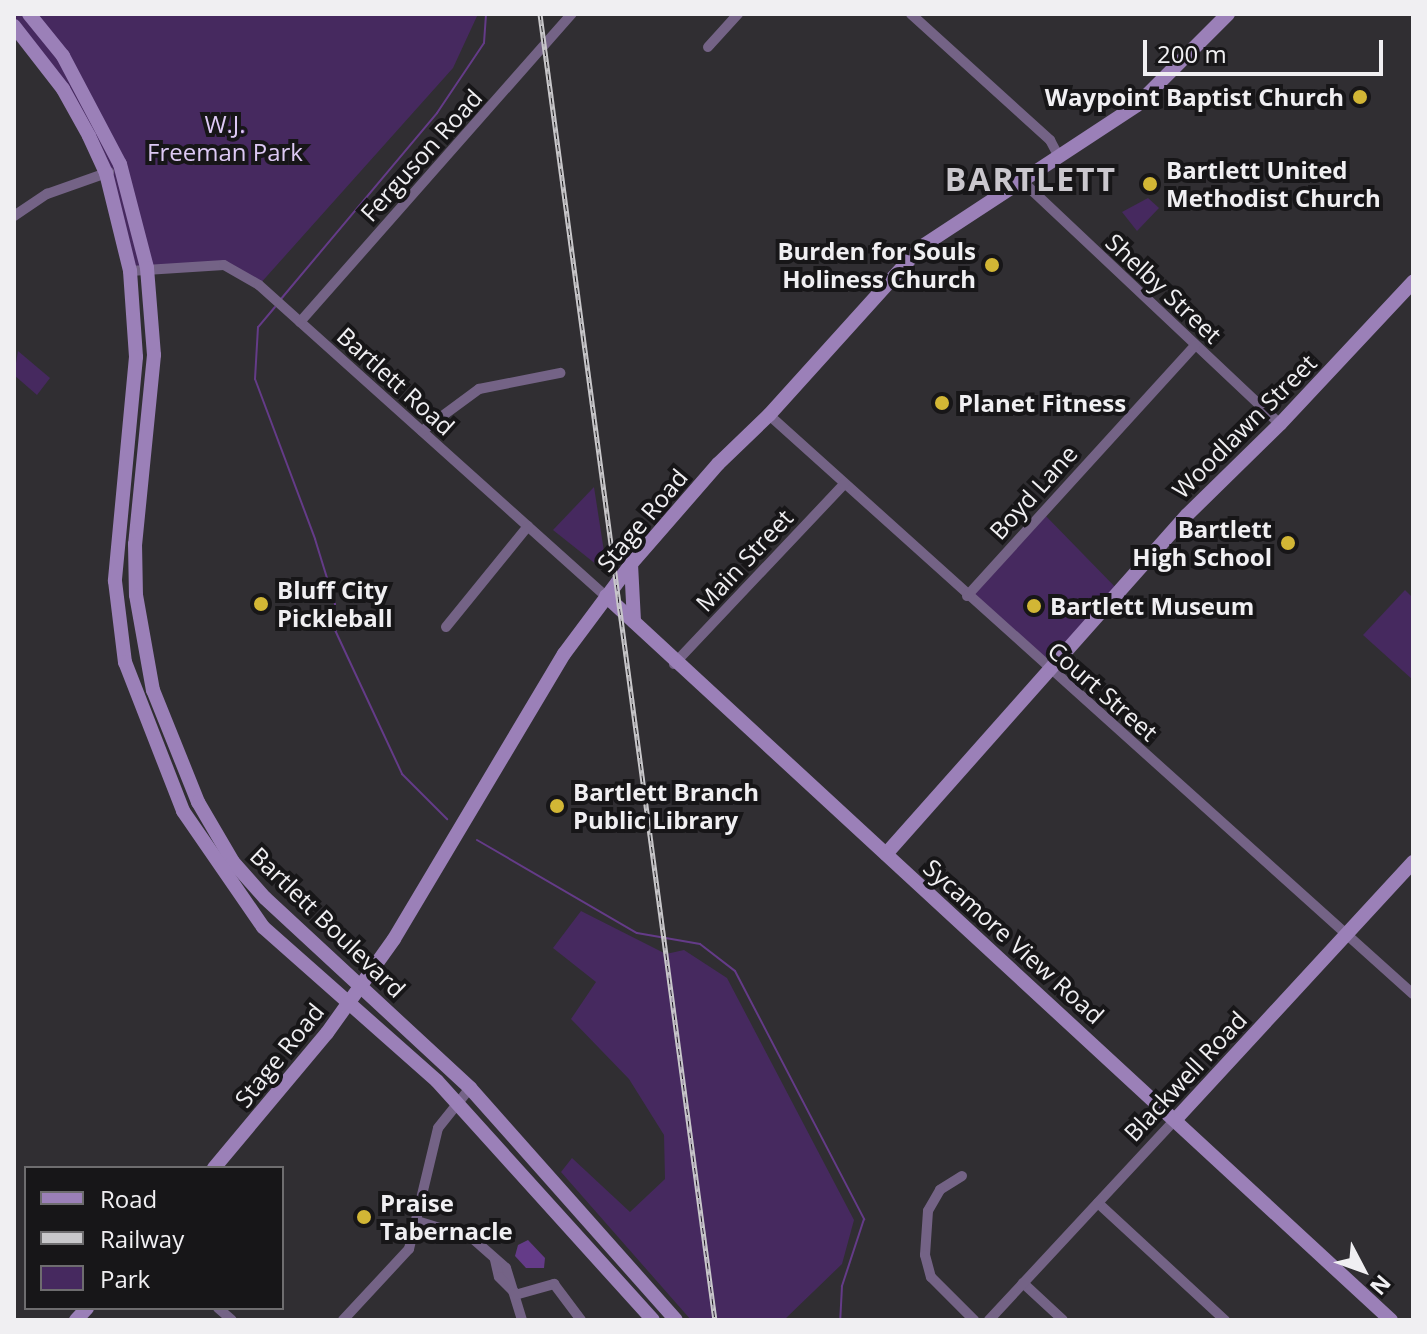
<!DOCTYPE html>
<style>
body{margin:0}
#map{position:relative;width:1427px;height:1334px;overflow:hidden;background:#302e32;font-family:"Open Sans",sans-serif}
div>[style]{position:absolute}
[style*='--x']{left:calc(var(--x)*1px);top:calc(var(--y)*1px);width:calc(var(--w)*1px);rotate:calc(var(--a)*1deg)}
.green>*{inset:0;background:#46295f}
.water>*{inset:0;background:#643b88}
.stream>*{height:2px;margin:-1px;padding:0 1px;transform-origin:1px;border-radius:1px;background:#643b88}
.street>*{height:10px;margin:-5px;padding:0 5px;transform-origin:5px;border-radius:5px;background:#746386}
.secondary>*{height:14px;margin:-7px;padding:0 7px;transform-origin:7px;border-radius:7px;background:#9b80b8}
.rail>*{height:5px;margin-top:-2.5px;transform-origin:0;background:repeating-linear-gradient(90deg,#171618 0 6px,#c8c7ca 0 12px);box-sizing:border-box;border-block:2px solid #c8c7ca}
.dots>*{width:22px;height:22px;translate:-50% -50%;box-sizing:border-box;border:4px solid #171618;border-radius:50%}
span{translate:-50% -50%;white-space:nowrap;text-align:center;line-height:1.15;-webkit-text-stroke:8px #171618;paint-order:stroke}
.poi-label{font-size:24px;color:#f0eff2;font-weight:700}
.right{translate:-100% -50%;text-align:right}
.left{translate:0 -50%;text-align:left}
.park-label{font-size:24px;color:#ddc9f4}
.street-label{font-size:24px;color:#f0eff2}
.district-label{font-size:32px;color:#cac7cd;font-weight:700;letter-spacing:2px}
.frame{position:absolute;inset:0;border:16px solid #f0eff2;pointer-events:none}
.legend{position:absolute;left:24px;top:1166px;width:260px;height:144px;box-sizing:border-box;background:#171618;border:2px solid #6e6d6f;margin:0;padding:10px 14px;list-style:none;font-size:24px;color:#f0eff2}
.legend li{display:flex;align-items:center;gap:16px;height:40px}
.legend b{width:40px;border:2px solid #6e6d6f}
.north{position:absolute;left:1323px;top:1230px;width:80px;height:80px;-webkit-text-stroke:6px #171618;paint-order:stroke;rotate:131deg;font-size:22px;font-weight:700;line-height:32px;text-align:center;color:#f0eff2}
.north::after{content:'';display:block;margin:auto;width:28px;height:36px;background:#f0eff2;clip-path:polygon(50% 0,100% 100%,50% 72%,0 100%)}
.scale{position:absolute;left:1143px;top:40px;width:240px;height:36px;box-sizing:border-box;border:4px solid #f0eff2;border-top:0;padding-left:10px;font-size:24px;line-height:28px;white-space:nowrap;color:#f0eff2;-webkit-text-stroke:6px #171618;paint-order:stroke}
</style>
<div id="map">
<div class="green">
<i style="clip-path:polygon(14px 14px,478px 14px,453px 68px,259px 285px,224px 265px,130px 271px,89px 136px,14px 26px)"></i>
<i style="clip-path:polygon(1148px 198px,1159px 208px,1137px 231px,1122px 212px)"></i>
<i style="clip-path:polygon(18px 351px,50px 378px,37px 395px,14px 375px)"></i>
<i style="clip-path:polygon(594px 487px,605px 558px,597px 565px,553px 530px)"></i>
<i style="clip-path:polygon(1041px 511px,1120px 592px,1051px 673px,967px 596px)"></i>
<i style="clip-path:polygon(1405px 590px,1413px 598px,1413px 680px,1363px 635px)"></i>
<i style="clip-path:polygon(581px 911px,666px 954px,684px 950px,727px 978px,854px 1220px,842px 1264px,784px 1320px,691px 1320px,561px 1172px,572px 1158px,630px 1212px,665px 1179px,664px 1135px,629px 1079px,571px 1019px,596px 982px,553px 948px)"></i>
</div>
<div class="water">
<i style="clip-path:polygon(528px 1240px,545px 1258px,544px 1268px,526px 1268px,515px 1256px,518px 1245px)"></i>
</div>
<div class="stream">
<i style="--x:281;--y:299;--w:243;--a:-50"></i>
<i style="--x:437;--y:113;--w:84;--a:-56.1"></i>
<i style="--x:484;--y:43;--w:29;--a:-86"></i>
<i style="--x:275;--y:307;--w:26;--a:130"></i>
<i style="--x:258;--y:327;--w:52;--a:93.3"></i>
<i style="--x:255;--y:379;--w:171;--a:69.4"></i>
<i style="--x:315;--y:539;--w:68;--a:72.9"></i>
<i style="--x:335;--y:604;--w:26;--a:90"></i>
<i style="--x:335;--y:630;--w:159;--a:65"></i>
<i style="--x:402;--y:774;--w:64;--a:45"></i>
<i style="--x:477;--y:840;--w:185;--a:30.2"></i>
<i style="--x:637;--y:933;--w:64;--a:9.9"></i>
<i style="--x:700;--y:944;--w:44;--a:37.6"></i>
<i style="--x:735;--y:971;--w:280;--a:62.5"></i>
<i style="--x:864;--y:1219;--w:71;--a:108.2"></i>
<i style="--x:842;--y:1286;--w:34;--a:93"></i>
</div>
<div class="street">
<i style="--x:911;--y:14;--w:188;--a:42.2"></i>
<i style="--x:1050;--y:140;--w:17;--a:62"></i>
<i style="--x:708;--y:47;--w:45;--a:-47.7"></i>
<i style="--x:1021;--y:180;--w:356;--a:43.3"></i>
<i style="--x:14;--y:216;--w:40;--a:-34"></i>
<i style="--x:47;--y:194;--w:66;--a:-19.5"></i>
<i style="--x:130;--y:271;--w:94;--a:-3.7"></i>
<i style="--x:224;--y:265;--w:40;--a:29.7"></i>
<i style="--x:259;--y:285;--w:466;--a:41.9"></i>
<i style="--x:300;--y:322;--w:411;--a:-48.6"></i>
<i style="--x:769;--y:415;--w:866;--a:41.96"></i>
<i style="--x:422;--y:431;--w:71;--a:-36.4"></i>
<i style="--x:479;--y:389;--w:83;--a:-11.2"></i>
<i style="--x:967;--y:596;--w:339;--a:-47.7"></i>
<i style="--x:446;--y:627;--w:130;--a:-50.9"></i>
<i style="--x:674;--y:664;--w:248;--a:-46.6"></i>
<i style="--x:962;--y:1176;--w:26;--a:148"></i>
<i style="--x:940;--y:1190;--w:24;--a:120"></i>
<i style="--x:928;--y:1211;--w:44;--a:93.9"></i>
<i style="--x:925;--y:1255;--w:23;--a:75"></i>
<i style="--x:931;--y:1277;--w:61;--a:45"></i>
<i style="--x:1098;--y:1203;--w:173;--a:42.7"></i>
<i style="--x:417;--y:1221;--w:58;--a:17.2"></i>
<i style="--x:472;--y:1238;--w:45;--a:41.4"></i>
<i style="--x:506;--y:1268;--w:54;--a:72.9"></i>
<i style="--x:495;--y:1260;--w:17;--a:77"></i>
<i style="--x:499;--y:1277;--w:21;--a:45"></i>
<i style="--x:1023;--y:1283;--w:54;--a:42.8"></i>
<i style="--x:515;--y:1295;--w:41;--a:-15.8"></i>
<i style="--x:554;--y:1284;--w:45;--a:53.1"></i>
<i style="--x:218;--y:1308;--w:18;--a:41"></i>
<i style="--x:343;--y:1320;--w:97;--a:-47.1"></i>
<i style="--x:409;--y:1249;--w:124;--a:-76.5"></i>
<i style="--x:438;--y:1128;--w:51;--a:-51.3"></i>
<i style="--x:989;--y:1320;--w:273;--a:-47.1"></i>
</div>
<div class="secondary">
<i style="--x:29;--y:14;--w:54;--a:51"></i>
<i style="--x:63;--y:56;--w:122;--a:62.2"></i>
<i style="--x:120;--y:164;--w:107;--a:75.4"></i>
<i style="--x:147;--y:268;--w:87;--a:85.4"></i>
<i style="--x:154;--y:355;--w:190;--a:95.7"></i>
<i style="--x:135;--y:544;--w:51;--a:88.9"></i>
<i style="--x:136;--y:595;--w:97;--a:79.9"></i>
<i style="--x:153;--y:690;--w:121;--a:68.1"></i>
<i style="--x:198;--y:802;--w:69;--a:59.7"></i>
<i style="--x:233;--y:862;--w:48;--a:48.4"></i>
<i style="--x:265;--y:898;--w:280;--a:42.8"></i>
<i style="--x:470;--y:1088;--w:310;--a:48.4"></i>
<i style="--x:14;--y:26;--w:80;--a:52.1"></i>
<i style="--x:63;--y:89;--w:54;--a:61"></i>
<i style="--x:89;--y:136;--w:41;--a:65.3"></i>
<i style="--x:106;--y:173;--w:101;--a:76.2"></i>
<i style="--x:130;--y:271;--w:86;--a:86"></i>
<i style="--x:136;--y:357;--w:225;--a:95.4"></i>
<i style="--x:115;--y:581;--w:82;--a:83"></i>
<i style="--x:125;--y:662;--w:160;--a:68.7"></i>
<i style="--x:183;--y:811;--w:141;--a:55.4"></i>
<i style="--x:263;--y:927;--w:232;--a:41.5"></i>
<i style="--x:437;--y:1081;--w:322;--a:47.9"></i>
<i style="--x:631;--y:564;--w:58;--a:87"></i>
<i style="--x:606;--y:596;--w:1068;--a:42.69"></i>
<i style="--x:886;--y:854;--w:453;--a:-48.4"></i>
<i style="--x:1187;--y:515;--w:130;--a:-44.4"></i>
<i style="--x:1280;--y:424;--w:195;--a:-46.9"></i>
<i style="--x:1175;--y:1120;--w:351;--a:-47.3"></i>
<i style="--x:214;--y:1168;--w:176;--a:-50.1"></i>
<i style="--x:327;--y:1033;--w:115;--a:-54.5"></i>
<i style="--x:394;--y:939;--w:332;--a:-59.2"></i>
<i style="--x:564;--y:654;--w:112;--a:-53.3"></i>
<i style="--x:631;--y:564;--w:133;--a:-49"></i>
<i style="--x:718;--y:464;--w:71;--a:-43.9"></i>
<i style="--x:769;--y:415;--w:227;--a:-47.9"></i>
<i style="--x:921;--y:247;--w:258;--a:-33.3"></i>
<i style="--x:1137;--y:105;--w:129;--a:-45"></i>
<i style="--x:76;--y:1320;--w:16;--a:-47"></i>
</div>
<div class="rail">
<i style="--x:540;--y:14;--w:1318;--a:82.37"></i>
</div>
<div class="dots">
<i style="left:1360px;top:97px;background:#d2b635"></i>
<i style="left:1150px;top:184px;background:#d2b635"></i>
<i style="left:992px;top:265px;background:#d2b635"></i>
<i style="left:942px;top:403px;background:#d2b635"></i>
<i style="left:1288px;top:543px;background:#d2b635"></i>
<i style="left:261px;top:604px;background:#d2b635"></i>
<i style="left:1034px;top:606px;background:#d2b635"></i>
<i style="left:557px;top:806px;background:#d2b635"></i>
<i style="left:364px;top:1217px;background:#d2b635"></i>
</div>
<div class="poi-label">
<span class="right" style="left:1344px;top:97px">Waypoint Baptist Church</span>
<span class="left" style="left:1166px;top:184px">Bartlett United<br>Methodist Church</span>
<span class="right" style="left:976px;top:265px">Burden for Souls<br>Holiness Church</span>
<span class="left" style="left:958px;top:403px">Planet Fitness</span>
<span class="right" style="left:1272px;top:543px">Bartlett<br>High School</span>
<span class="left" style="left:277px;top:604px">Bluff City<br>Pickleball</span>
<span class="left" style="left:1050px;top:606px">Bartlett Museum</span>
<span class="left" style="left:573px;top:806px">Bartlett Branch<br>Public Library</span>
<span class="left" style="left:380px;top:1217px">Praise<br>Tabernacle</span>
</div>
<div class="park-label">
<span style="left:225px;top:138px">W.J.<br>Freeman Park</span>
</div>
<div class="street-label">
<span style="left:421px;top:155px;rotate:-48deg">Ferguson Road</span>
<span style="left:1164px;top:288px;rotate:43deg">Shelby Street</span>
<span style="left:396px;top:381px;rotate:42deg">Bartlett Road</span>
<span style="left:1244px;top:426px;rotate:-45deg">Woodlawn Street</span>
<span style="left:1033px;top:492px;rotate:-48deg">Boyd Lane</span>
<span style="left:642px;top:520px;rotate:-50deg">Stage Road</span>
<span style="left:744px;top:560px;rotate:-47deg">Main Street</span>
<span style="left:1103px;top:691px;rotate:41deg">Court Street</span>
<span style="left:328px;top:922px;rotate:44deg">Bartlett Boulevard</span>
<span style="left:1014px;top:941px;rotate:42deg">Sycamore View Road</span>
<span style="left:279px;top:1055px;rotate:-51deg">Stage Road</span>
<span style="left:1185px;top:1076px;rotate:-47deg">Blackwell Road</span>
</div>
<div class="district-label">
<span style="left:1031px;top:179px">BARTLETT</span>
</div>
<div class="frame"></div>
<ul class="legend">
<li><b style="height:10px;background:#9b80b8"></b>Road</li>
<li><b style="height:10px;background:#c8c7ca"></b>Railway</li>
<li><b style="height:22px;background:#46295f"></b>Park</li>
</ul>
<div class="north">N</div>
<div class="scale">200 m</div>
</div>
